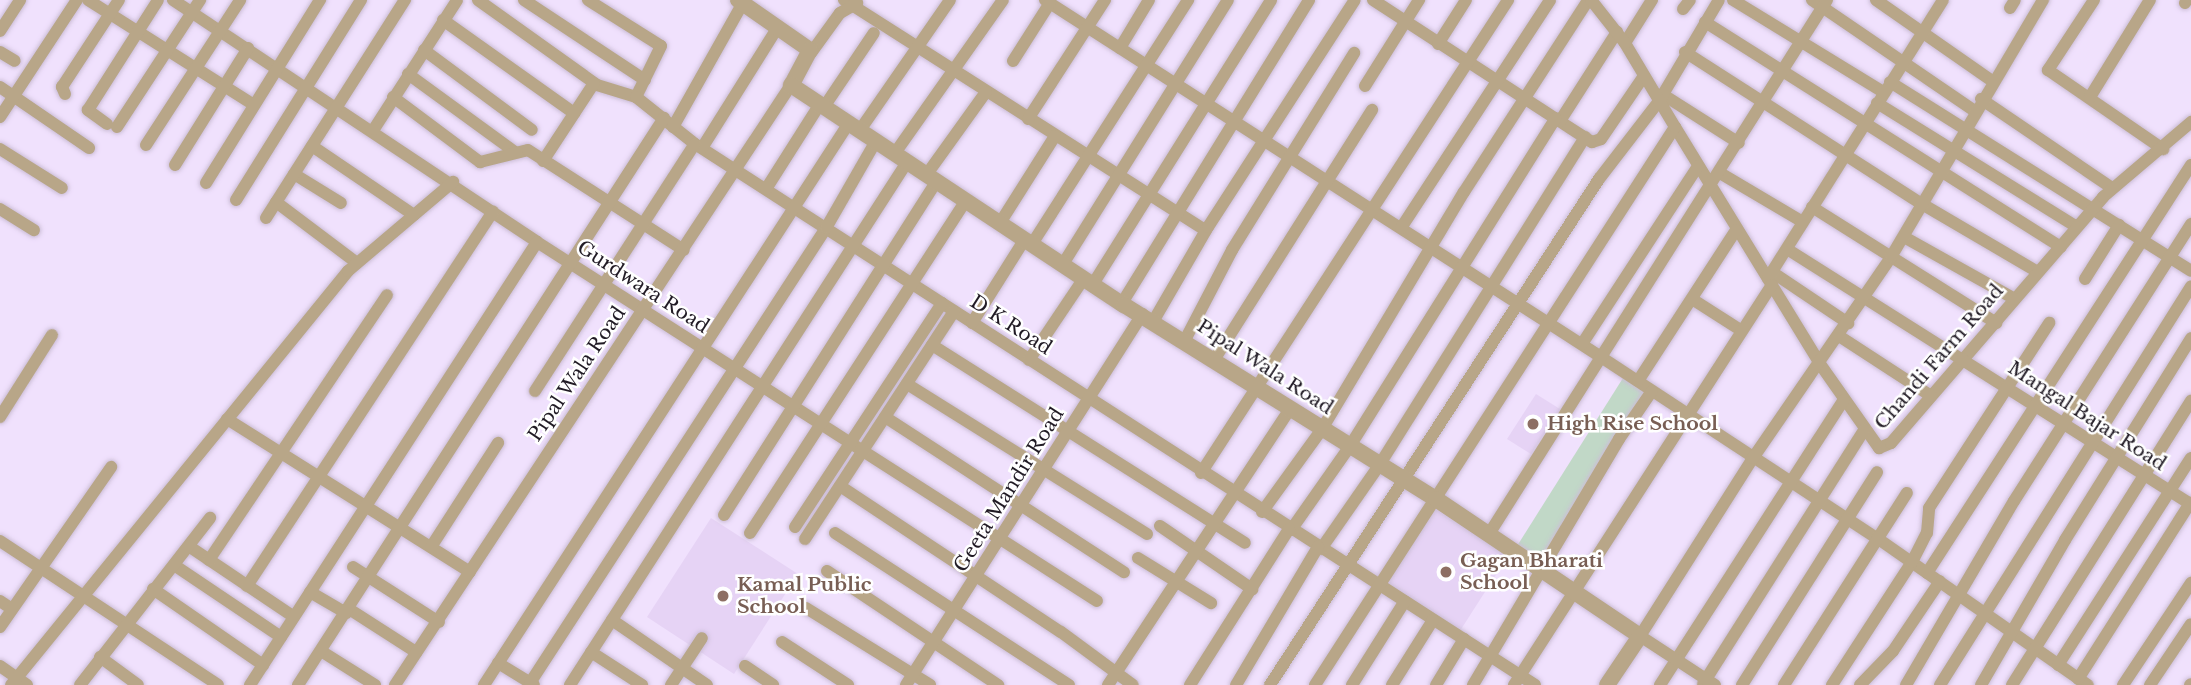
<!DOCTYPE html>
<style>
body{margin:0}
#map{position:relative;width:2191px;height:685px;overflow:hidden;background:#f0e1fd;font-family:"Libre Baskerville",serif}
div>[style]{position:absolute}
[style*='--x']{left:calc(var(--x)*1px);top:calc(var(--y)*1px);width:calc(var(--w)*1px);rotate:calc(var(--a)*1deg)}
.built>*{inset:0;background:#e6d3f5}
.green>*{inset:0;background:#c1d8c7}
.roads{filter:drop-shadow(0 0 2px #cbbdd6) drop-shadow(0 0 2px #cbbdd6)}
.minor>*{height:12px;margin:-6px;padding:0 6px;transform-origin:6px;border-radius:6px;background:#b8a688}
.tertiary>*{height:16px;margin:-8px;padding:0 8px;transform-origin:8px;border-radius:8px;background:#b8a688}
.dots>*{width:19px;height:19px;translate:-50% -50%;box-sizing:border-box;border:4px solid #fff;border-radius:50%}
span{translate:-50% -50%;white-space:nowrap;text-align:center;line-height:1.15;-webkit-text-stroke:5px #fff;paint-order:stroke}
.street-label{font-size:19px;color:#211b25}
.education-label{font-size:19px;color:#785e54;font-weight:700}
.left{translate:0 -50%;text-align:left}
</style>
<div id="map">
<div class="built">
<i style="clip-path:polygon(1536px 394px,1560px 409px,1531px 454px,1507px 439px)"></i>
<i style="clip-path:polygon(1435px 509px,1508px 556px,1458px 634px,1384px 587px)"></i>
<i style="clip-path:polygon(711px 518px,798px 574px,734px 674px,647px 617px)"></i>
</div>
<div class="green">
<i style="clip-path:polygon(1623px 378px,1648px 394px,1541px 561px,1517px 546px)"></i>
</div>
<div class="roads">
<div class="minor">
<i style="--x:88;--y:0;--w:196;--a:32.3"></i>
<i style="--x:173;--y:0;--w:437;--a:33.6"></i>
<i style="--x:537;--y:242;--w:665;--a:32.66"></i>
<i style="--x:478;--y:0;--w:146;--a:35.5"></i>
<i style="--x:597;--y:85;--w:41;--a:17.1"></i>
<i style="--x:524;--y:0;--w:145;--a:33.5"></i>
<i style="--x:588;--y:0;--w:86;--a:32.2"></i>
<i style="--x:661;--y:46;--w:57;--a:116.1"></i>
<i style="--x:636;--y:97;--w:75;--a:38.5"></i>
<i style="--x:695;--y:144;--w:999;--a:32.78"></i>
<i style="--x:844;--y:0;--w:429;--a:32.5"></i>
<i style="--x:1045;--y:0;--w:661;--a:32.7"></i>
<i style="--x:1601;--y:357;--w:330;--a:33.3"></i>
<i style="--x:1877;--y:538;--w:257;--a:34.9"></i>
<i style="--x:1373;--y:0;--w:261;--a:33"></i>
<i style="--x:1592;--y:142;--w:9;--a:-18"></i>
<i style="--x:1601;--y:139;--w:76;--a:-55.7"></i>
<i style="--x:1733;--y:0;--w:176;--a:31.5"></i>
<i style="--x:1812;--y:0;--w:197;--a:34.3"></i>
<i style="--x:1876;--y:0;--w:141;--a:34.9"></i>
<i style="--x:2094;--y:0;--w:84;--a:123.3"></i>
<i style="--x:2048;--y:70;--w:140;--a:34.5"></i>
<i style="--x:2185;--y:3;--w:4;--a:-56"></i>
<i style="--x:2010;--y:8;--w:9;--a:-58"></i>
<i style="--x:1683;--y:9;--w:11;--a:-52"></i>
<i style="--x:443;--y:20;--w:161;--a:35.4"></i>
<i style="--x:1705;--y:22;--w:421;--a:32.3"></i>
<i style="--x:0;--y:31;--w:37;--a:-57"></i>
<i style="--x:1625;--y:43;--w:51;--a:-57.9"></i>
<i style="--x:1438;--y:44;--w:52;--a:-57.5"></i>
<i style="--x:1120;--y:48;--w:56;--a:-58.9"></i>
<i style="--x:424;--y:50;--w:134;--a:36.5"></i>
<i style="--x:0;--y:52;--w:17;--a:31"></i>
<i style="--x:1685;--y:52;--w:282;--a:32.7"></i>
<i style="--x:1922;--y:204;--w:134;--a:30.4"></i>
<i style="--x:811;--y:53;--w:49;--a:-54.1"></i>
<i style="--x:840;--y:13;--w:20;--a:-30"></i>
<i style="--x:1013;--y:61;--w:69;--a:-57.5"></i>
<i style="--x:408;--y:74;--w:132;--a:36.1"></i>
<i style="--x:1890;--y:82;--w:355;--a:32.1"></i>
<i style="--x:1365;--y:86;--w:102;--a:-57.9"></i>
<i style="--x:0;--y:87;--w:108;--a:34.4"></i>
<i style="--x:65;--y:94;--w:8;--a:-113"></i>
<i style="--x:62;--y:87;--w:104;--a:-56.8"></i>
<i style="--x:1662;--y:94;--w:91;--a:32.5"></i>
<i style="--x:393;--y:97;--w:109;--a:36.8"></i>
<i style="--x:480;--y:162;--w:49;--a:-14"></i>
<i style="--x:528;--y:150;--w:185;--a:32.7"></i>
<i style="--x:2090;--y:97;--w:114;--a:-58.3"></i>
<i style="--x:1981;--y:99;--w:158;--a:34.2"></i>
<i style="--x:1877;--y:103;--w:235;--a:31.8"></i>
<i style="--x:824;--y:107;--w:89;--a:-56"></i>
<i style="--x:0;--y:117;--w:140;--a:-56.7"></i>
<i style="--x:1028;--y:119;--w:142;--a:-57.1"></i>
<i style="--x:1560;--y:121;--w:106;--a:-57.4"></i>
<i style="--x:107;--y:124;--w:24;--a:-144"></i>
<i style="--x:88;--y:110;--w:130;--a:-57.5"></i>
<i style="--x:117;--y:127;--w:152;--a:-56.8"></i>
<i style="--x:673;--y:127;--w:142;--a:-60.6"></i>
<i style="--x:1675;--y:127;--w:278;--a:58.5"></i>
<i style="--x:1820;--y:364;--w:103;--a:54.9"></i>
<i style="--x:1879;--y:448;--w:13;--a:-23"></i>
<i style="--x:1891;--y:443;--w:325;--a:-49.2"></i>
<i style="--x:2103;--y:197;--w:116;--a:-40.4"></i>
<i style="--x:374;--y:129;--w:153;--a:-57.2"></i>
<i style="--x:860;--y:130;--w:158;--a:-55.3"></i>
<i style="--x:146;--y:145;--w:173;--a:-57"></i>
<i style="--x:312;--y:146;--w:123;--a:34.1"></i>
<i style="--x:702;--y:148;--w:143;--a:-57.9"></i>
<i style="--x:0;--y:149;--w:73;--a:32.2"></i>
<i style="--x:895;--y:153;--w:187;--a:-54.8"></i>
<i style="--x:543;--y:161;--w:93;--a:-56.8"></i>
<i style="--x:175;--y:165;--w:138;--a:-58"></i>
<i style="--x:1720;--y:173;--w:96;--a:30.6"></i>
<i style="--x:294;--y:174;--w:55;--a:31.7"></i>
<i style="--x:927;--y:174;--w:101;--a:-54.3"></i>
<i style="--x:206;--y:183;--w:216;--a:-58.1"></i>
<i style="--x:766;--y:189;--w:101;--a:-57.6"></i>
<i style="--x:236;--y:200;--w:236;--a:-58"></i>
<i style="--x:276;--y:202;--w:101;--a:37"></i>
<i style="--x:1812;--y:207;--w:218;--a:32.2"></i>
<i style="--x:0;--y:209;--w:40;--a:32"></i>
<i style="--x:266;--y:218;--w:259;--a:-57.5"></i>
<i style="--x:1000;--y:223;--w:103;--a:-57.7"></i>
<i style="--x:1401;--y:228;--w:272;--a:-56.8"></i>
<i style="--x:1904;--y:237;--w:127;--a:29.2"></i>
<i style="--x:1032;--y:244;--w:290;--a:-57.4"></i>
<i style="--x:1787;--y:249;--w:478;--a:32.3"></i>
<i style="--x:1063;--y:264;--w:311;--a:-58"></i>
<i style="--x:1772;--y:272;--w:92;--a:33.9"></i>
<i style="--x:1768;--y:278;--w:328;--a:-57.8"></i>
<i style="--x:2085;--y:279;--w:64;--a:-57.8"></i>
<i style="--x:1093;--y:284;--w:335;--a:-57.9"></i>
<i style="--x:1692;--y:299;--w:59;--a:32.6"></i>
<i style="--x:1122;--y:303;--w:356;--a:-58.3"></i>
<i style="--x:1154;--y:320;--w:108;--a:-59.9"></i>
<i style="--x:1208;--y:227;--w:270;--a:-57.1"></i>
<i style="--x:972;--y:323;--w:99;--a:-57.8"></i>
<i style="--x:1839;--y:336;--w:110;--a:33.1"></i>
<i style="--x:1185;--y:340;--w:102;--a:-62.4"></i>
<i style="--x:1232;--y:250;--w:232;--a:-58.2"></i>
<i style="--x:1582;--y:344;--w:212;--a:-56.9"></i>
<i style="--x:932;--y:345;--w:370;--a:32.3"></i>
<i style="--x:1029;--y:360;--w:99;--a:-56.1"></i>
<i style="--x:1214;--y:360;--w:296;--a:-57.7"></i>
<i style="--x:1638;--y:381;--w:180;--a:-57"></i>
<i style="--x:907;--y:384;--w:283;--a:32"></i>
<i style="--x:535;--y:391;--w:294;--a:-57.1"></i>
<i style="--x:0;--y:417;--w:97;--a:-57.6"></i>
<i style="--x:885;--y:417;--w:285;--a:33"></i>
<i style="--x:227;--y:419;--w:287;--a:32.2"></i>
<i style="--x:1201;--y:473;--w:564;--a:-57.01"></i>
<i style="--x:840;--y:486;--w:265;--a:33.5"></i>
<i style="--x:1061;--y:632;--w:89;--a:36.4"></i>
<i style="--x:1262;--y:512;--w:102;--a:-54.1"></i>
<i style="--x:1322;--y:429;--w:276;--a:-59.1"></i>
<i style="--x:1464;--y:192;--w:229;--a:-57.1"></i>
<i style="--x:724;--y:515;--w:396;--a:-57.5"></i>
<i style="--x:1160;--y:526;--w:112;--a:34.4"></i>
<i style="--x:795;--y:527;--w:268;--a:-56.7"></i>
<i style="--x:1291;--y:530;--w:103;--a:-54.9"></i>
<i style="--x:1350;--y:446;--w:387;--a:-57.9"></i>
<i style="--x:750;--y:533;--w:397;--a:-57"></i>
<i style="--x:835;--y:533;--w:279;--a:33"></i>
<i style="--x:1489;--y:534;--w:632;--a:-57.67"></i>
<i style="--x:805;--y:539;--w:272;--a:-56.8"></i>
<i style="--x:0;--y:541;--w:261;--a:33.4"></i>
<i style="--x:190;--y:547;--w:125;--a:33.9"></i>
<i style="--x:431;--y:547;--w:124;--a:-57.2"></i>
<i style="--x:1321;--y:549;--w:103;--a:-55.2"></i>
<i style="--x:1380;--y:464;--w:386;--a:-57.9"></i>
<i style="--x:1138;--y:558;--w:86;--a:31.7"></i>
<i style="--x:209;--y:560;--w:319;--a:-56.1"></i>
<i style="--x:174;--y:565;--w:129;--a:33.9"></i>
<i style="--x:353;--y:567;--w:102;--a:32.6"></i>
<i style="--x:827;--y:571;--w:206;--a:33.7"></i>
<i style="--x:1927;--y:573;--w:486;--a:-57.1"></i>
<i style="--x:247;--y:586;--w:448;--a:-56.7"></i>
<i style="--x:153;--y:589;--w:134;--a:34.6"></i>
<i style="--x:310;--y:592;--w:42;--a:30.3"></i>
<i style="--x:0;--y:601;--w:14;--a:34"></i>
<i style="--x:806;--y:608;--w:146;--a:31.8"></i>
<i style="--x:349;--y:609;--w:80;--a:32.7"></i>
<i style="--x:612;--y:620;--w:115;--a:34.4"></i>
<i style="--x:0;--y:627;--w:195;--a:-55.2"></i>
<i style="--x:782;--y:642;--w:79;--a:33.1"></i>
<i style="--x:321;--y:651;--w:64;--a:32.2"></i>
<i style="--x:591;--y:652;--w:61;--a:32.9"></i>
<i style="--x:100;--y:657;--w:47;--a:36.4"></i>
<i style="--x:498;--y:663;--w:42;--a:31.4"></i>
<i style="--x:2058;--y:665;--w:246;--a:-57.3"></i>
<i style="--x:0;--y:666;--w:33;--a:35"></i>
<i style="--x:745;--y:666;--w:34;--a:34"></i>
<i style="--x:2078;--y:679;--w:209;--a:-57.5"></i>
<i style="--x:530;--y:683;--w:543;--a:-56.95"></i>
<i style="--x:826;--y:228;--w:100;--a:-60.1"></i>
<i style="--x:1703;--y:684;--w:301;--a:-57.6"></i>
<i style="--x:11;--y:685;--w:534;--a:-50.85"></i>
<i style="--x:348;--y:271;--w:138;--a:-40.3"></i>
<i style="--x:80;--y:685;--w:212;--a:-52.1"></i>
<i style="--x:250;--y:685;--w:528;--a:-57.06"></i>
<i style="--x:298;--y:685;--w:675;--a:-57.16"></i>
<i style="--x:395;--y:685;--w:719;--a:-56.58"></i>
<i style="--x:484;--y:685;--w:670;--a:-57"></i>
<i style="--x:570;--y:685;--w:622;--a:-57.2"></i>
<i style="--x:671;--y:685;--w:56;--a:-56.6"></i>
<i style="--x:906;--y:685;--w:440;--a:-57.5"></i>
<i style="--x:1108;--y:685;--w:331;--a:-56.6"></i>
<i style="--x:1190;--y:685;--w:185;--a:-57.6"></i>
<i style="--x:1236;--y:685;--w:161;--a:-59.3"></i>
<i style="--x:1270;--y:685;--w:604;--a:-56.97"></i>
<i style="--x:1599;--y:179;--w:98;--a:-52.4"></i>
<i style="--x:1659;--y:101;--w:117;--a:-59.3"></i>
<i style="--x:1315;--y:685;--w:664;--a:-57.17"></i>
<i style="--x:1675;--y:127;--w:98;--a:-120.8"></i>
<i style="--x:1625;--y:43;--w:55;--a:-128.3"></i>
<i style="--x:1352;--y:685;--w:99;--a:-57.8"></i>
<i style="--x:1392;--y:685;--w:77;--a:-57.8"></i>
<i style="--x:1436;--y:685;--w:54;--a:-58.7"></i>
<i style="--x:1473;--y:685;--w:286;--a:-59.3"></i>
<i style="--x:1619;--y:439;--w:58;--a:-55.5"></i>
<i style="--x:1514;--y:685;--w:476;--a:-57.2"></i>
<i style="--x:1660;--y:685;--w:339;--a:-57.2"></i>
<i style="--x:1715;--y:685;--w:90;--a:-146.8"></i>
<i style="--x:1640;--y:636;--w:211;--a:-57.6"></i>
<i style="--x:1753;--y:458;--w:244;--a:-55.5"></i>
<i style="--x:1891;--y:257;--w:299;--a:-59.4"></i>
<i style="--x:1742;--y:685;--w:252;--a:-57.6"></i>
<i style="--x:1784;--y:685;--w:228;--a:-57.4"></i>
<i style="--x:1832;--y:685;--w:147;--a:-57"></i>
<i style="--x:1912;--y:562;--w:33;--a:-63"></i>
<i style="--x:1927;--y:533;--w:25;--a:-85"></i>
<i style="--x:1929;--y:508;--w:221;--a:-57"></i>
<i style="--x:1860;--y:685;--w:47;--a:-45.9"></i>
<i style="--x:1893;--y:651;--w:84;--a:-56.1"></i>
<i style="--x:1906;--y:685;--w:213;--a:-59.6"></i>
<i style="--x:2014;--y:501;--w:329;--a:-57.4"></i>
<i style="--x:1940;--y:685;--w:471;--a:-57.8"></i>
<i style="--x:1981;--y:685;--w:168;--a:-59.9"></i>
<i style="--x:2065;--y:540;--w:238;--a:-58"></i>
<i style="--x:2012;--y:685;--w:336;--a:-57.8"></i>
<i style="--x:2123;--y:685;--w:123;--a:-56.3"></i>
<i style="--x:2150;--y:685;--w:73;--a:-56.1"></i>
<i style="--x:2190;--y:685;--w:1;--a:-45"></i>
</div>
<div class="tertiary">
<i style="--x:738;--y:0;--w:88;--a:34.8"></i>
<i style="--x:810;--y:50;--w:40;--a:118"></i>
<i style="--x:791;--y:85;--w:399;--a:33.5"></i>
<i style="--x:1124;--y:305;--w:367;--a:31.9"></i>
<i style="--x:1436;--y:499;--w:246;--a:33.9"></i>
<i style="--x:1640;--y:636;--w:59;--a:124"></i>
</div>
</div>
<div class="dots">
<i style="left:1533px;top:424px;background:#8d6e63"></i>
<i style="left:1446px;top:572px;background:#8d6e63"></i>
<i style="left:723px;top:596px;background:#8d6e63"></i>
</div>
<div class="street-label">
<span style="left:643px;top:287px;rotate:33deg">Gurdwara Road</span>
<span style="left:1011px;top:325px;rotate:33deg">D K Road</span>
<span style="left:1939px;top:357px;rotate:-49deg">Chandi Farm Road</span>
<span style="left:1265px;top:367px;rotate:33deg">Pipal Wala Road</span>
<span style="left:577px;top:374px;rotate:-56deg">Pipal Wala Road</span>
<span style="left:2087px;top:416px;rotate:33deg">Mangal Bajar Road</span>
<span style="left:1009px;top:490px;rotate:-58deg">Geeta Mandir Road</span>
</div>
<div class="education-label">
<span class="left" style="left:1547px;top:424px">High Rise School</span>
<span class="left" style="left:1460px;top:572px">Gagan Bharati<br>School</span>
<span class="left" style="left:737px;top:596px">Kamal Public<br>School</span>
</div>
</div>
